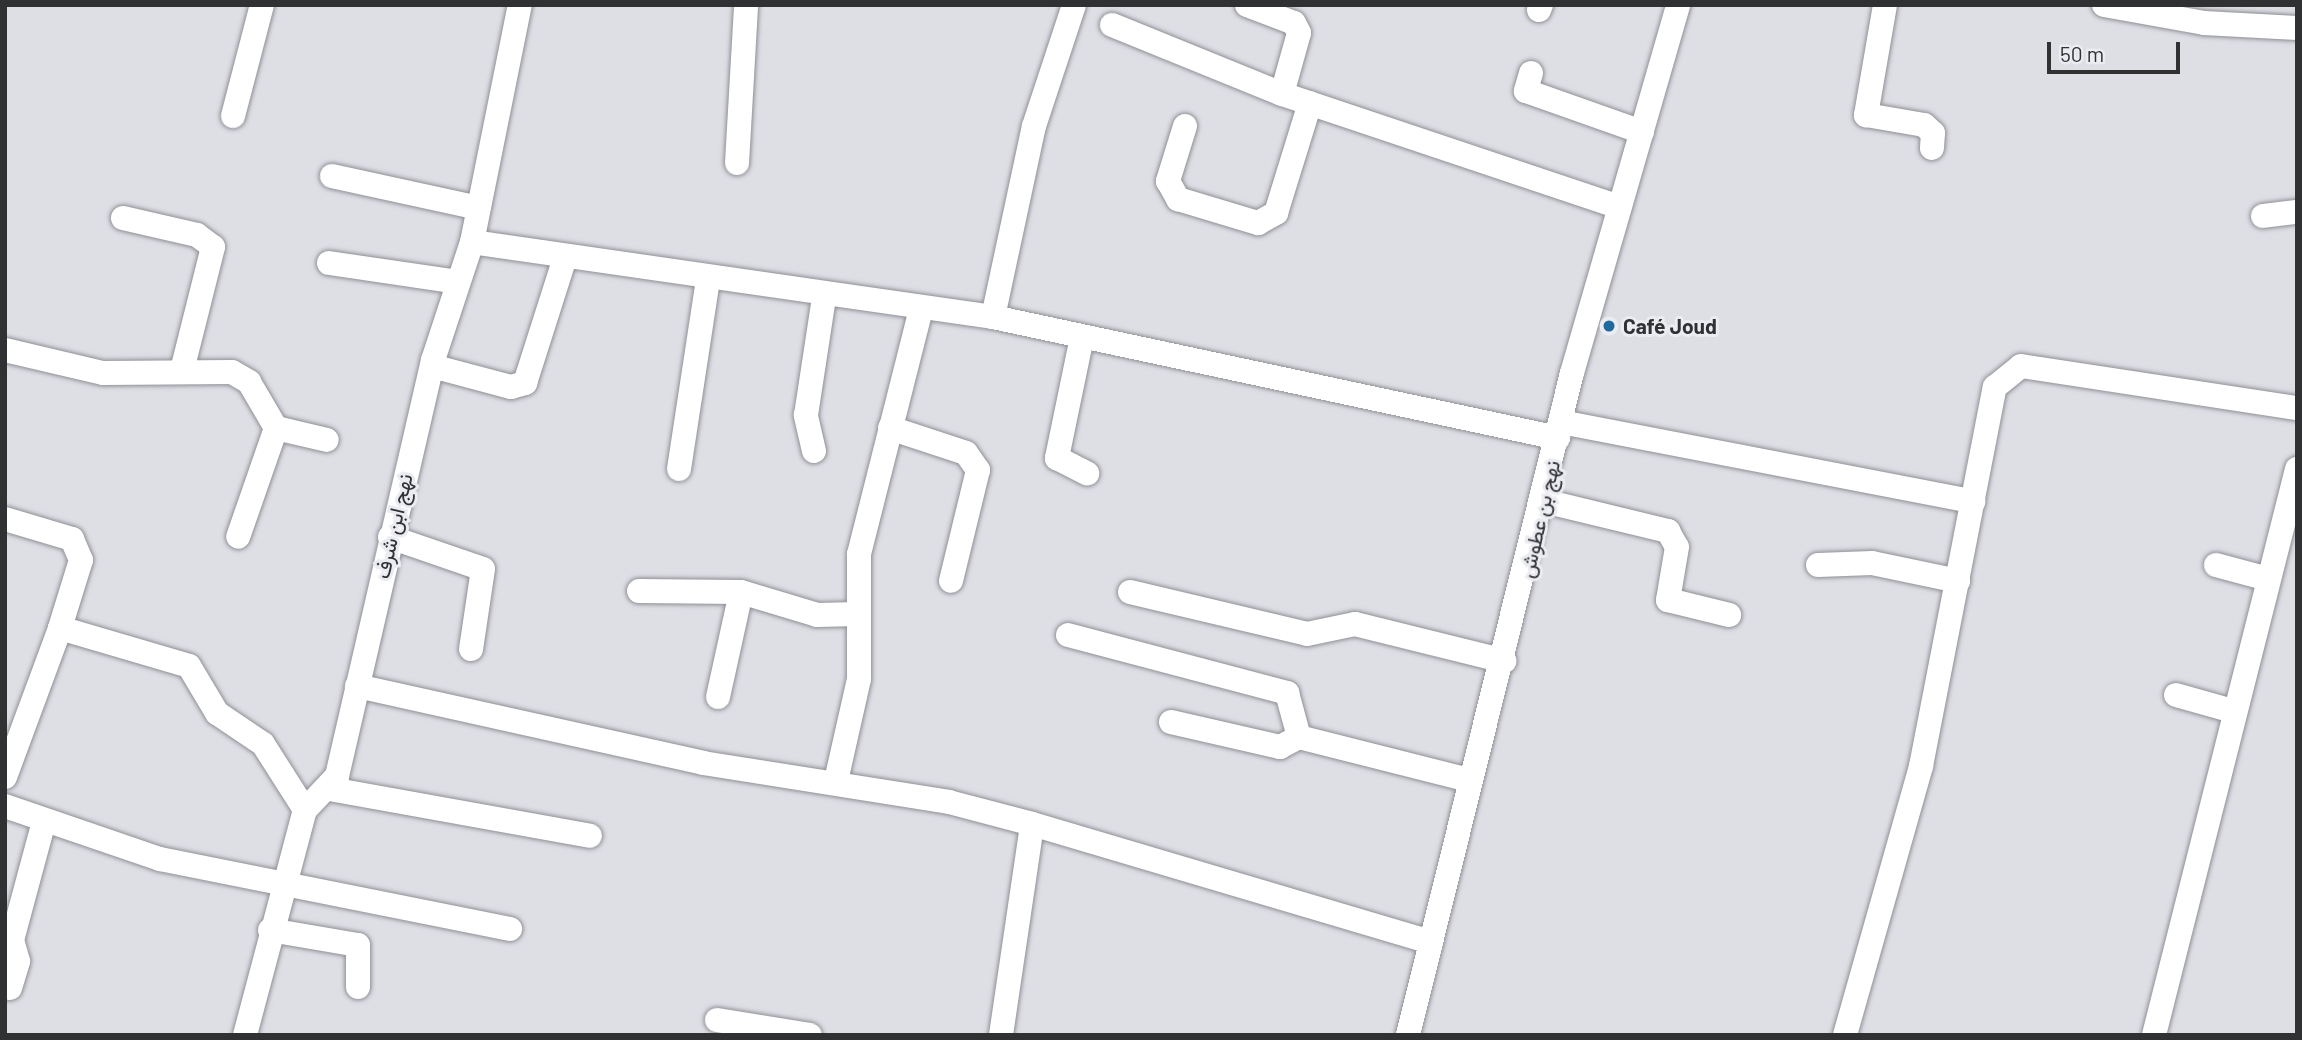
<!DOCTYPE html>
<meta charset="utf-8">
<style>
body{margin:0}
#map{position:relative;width:2302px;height:1040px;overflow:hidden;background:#dedee5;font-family:Barlow,Vazirmatn,sans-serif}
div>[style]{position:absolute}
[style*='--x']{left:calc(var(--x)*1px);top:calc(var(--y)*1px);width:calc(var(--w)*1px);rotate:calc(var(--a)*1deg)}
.roads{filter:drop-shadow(0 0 2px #8f9096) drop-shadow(0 0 2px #8f9096)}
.minor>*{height:24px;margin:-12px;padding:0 12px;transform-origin:12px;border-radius:12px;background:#fff}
.dots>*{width:19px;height:19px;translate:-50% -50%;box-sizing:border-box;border:4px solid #ebebf2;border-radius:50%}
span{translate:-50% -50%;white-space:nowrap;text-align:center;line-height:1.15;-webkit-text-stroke:6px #ebebf2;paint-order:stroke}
.poi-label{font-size:21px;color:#303133;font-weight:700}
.left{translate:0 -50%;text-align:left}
.street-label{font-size:21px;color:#303133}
.frame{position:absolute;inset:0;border:7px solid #303133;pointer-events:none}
.scale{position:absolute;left:2047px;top:42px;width:133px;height:32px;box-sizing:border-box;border:4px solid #303133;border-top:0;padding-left:9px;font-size:21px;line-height:24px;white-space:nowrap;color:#303133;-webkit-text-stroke:5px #ebebf2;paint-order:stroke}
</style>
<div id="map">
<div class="roads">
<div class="minor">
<i style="--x:1247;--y:5;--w:50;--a:21"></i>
<i style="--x:1294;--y:23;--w:11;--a:63"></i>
<i style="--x:1299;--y:33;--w:63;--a:105.6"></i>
<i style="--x:1282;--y:94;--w:356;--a:18.5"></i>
<i style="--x:1885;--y:5;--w:112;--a:99.8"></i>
<i style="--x:1866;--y:115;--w:59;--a:9.8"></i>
<i style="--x:1924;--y:125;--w:12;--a:42"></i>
<i style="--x:1933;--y:133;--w:15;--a:94"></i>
<i style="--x:2104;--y:5;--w:102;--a:10.2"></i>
<i style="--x:2204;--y:23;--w:93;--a:3.1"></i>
<i style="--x:1539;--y:10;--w:5;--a:-68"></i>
<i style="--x:1112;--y:25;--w:183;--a:22.1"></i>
<i style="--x:1531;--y:73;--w:19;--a:106"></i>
<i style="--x:1526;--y:91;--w:123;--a:19.5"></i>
<i style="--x:233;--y:116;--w:115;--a:-75.4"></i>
<i style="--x:1185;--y:126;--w:58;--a:107.2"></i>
<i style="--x:1168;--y:181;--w:21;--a:61"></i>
<i style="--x:1178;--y:199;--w:84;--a:16.7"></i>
<i style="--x:1258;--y:223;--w:21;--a:-29"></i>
<i style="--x:1276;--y:213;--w:115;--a:-72.8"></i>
<i style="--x:737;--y:163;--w:158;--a:-86.7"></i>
<i style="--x:332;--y:176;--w:150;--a:12.3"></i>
<i style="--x:2263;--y:216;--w:34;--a:-7"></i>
<i style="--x:123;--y:218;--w:76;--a:12.9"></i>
<i style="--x:197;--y:235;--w:20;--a:37"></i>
<i style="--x:213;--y:247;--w:127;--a:104.1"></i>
<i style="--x:472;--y:242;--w:526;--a:8.19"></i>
<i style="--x:993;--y:317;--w:578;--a:12.09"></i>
<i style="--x:329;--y:263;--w:130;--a:8.4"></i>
<i style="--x:993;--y:317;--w:195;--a:-77.9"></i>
<i style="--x:1034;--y:126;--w:127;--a:-71.7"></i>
<i style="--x:1082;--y:337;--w:124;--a:101.7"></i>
<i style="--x:1057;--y:458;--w:34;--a:27"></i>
<i style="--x:5;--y:350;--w:101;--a:13.2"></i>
<i style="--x:103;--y:373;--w:129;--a:-0.4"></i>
<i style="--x:232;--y:372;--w:20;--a:30"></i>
<i style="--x:249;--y:382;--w:53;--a:59.6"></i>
<i style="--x:276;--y:428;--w:115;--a:109.2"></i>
<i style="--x:432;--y:366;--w:82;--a:14.9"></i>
<i style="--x:511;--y:387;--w:15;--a:-16"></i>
<i style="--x:525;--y:383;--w:131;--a:-72.3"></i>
<i style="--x:1561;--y:422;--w:420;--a:10.9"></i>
<i style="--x:276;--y:428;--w:52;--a:13.2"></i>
<i style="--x:890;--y:428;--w:80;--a:18.2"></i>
<i style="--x:966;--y:453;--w:21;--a:55"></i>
<i style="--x:978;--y:470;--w:114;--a:103.7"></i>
<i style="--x:814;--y:451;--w:37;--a:-103"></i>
<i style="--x:806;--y:415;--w:119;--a:-81.3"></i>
<i style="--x:679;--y:469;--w:192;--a:-81.3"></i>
<i style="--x:1544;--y:501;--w:128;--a:13.6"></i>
<i style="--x:1668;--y:531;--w:18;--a:61"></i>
<i style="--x:1677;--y:547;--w:54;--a:99.6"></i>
<i style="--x:1668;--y:600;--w:63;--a:13.8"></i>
<i style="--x:5;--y:519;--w:70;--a:16.6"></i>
<i style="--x:72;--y:539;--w:23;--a:67"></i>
<i style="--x:81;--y:560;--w:71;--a:107.2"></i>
<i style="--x:390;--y:537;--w:98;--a:19"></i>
<i style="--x:483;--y:569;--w:81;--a:98.5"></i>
<i style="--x:1818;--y:565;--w:54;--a:-2.1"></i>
<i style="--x:1872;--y:563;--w:88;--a:11.8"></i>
<i style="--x:2216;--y:565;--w:54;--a:15.1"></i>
<i style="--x:639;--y:591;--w:102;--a:0.6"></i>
<i style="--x:741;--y:592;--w:79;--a:16.8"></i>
<i style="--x:817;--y:615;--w:41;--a:-1.4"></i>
<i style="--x:1130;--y:592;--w:182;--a:13.3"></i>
<i style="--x:1307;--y:634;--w:49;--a:-11.8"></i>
<i style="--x:1355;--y:624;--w:154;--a:13.9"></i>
<i style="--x:1068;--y:635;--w:227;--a:14.8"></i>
<i style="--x:1287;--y:693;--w:46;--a:74.7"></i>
<i style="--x:357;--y:686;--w:354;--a:12.5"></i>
<i style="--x:703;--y:763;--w:249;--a:9"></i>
<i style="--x:949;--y:802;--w:86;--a:14.8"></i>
<i style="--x:2176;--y:695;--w:59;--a:15.7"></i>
<i style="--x:718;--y:697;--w:107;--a:-77.6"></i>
<i style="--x:1171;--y:722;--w:112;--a:12.9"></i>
<i style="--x:1280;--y:747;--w:21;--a:-28"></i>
<i style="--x:1299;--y:737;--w:175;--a:14.2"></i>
<i style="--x:5;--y:777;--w:159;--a:-69.7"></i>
<i style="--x:60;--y:628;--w:134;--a:16.4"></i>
<i style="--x:189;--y:666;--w:55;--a:59.2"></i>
<i style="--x:217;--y:713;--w:55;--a:34"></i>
<i style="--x:263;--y:744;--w:78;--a:57.5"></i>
<i style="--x:836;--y:781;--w:105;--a:-77.3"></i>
<i style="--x:859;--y:679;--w:125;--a:-90"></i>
<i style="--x:859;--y:554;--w:253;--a:-75.8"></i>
<i style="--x:330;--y:789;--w:264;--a:10.2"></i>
<i style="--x:5;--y:806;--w:164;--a:18.9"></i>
<i style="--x:160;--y:859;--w:357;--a:11.3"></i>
<i style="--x:270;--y:930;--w:89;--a:9.7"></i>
<i style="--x:358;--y:945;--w:42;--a:90"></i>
<i style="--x:10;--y:988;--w:28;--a:-73"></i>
<i style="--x:18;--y:961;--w:22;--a:-106"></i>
<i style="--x:12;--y:940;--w:123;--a:-74.9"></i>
<i style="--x:717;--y:1020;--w:94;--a:9.2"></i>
<i style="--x:245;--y:1035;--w:233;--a:-75.1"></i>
<i style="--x:305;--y:810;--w:47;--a:-46.7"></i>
<i style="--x:337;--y:776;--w:427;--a:-77"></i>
<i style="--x:433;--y:360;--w:124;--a:-71.7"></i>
<i style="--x:472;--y:242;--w:242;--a:-78.6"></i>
<i style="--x:1001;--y:1035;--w:213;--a:-81.6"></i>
<i style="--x:1032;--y:824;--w:416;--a:16.5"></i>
<i style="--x:1408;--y:1035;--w:682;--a:-76.09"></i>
<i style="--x:1572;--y:373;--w:383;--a:-73.9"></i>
<i style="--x:1845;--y:1035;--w:280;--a:-74.2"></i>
<i style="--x:1921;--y:766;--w:386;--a:-79"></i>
<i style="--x:1995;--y:387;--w:33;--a:-39"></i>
<i style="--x:2021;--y:366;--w:279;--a:8.7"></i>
<i style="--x:2154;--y:1035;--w:584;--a:-75.82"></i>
</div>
</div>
<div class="dots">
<i style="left:1609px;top:326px;background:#1e6a9d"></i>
</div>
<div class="poi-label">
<span class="left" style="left:1623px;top:326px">Café Joud</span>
</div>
<div class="street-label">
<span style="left:1539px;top:519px;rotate:-77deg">نهج بن عطوش</span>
<span style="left:393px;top:526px;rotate:-77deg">نهج ابن شرف</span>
</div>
<div class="frame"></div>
<div class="scale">50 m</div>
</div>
